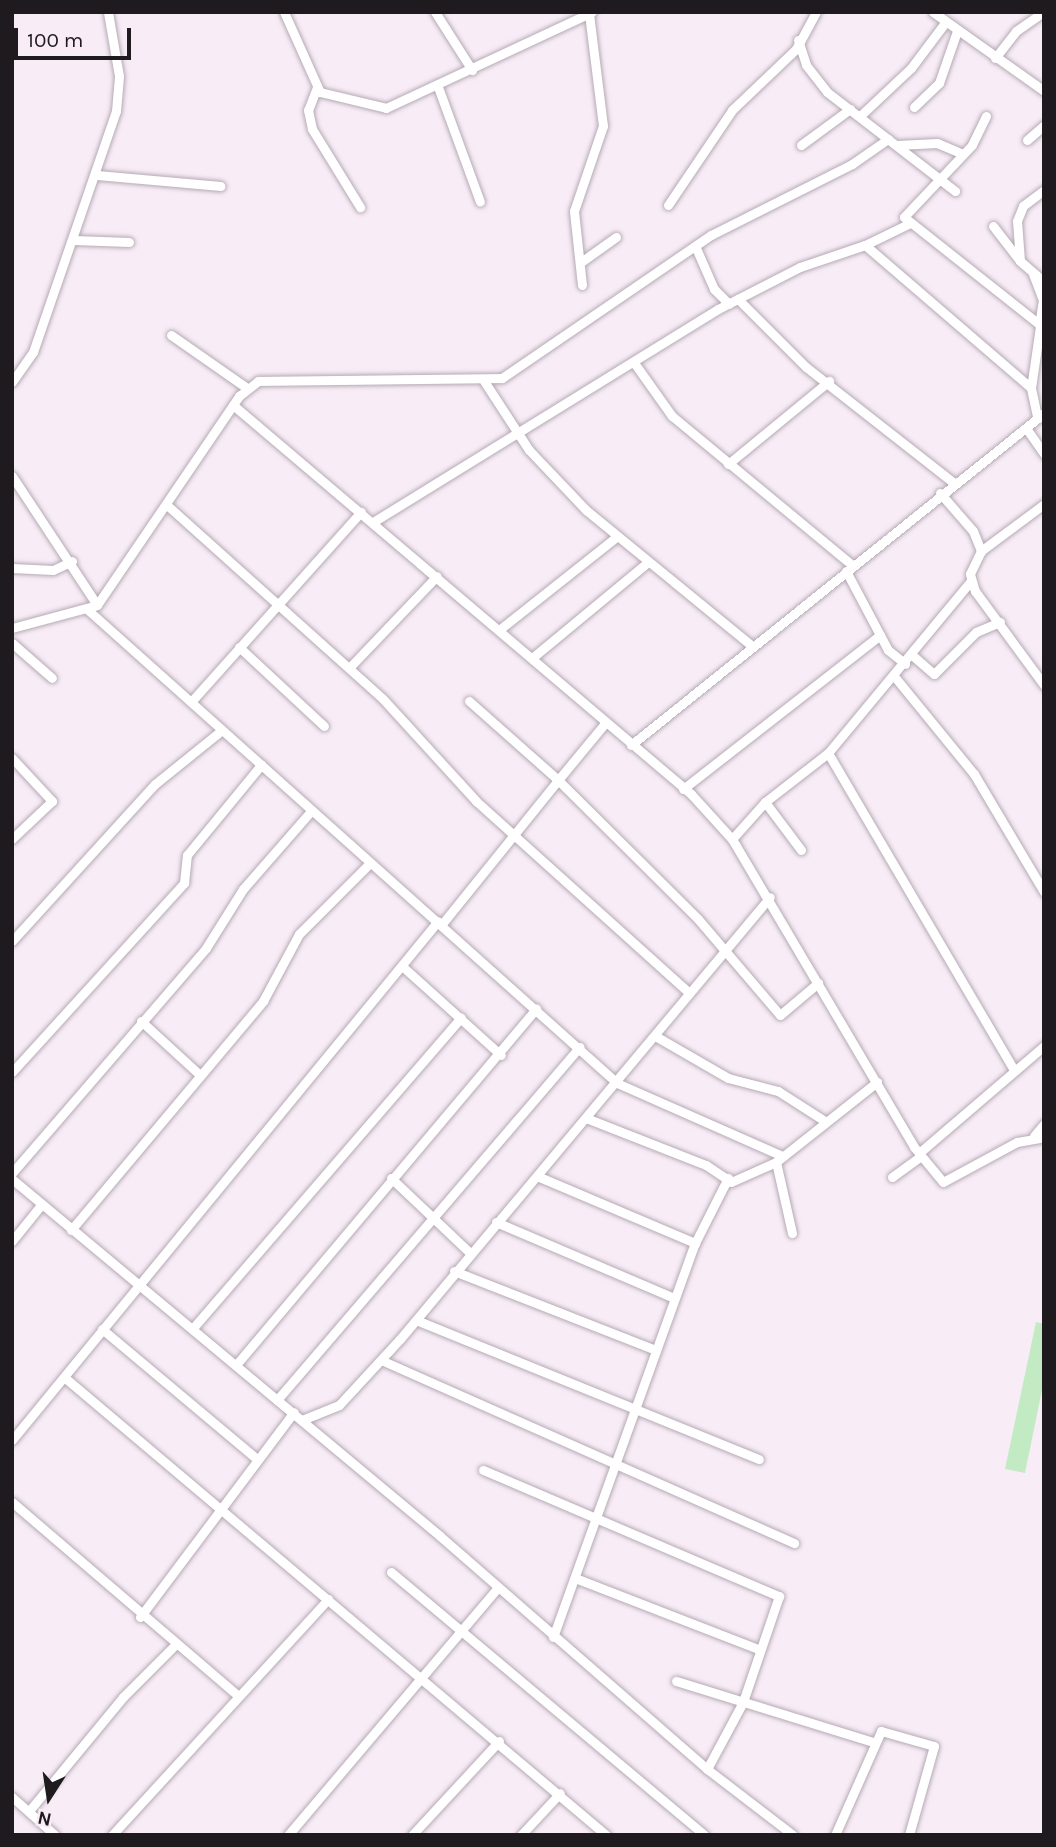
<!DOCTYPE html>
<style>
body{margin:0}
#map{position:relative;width:1056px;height:1847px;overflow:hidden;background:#f8edf7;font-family:Karla,sans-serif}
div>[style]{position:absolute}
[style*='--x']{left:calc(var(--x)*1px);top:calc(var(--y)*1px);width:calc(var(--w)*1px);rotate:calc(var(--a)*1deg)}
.green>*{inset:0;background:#c2eac3}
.roads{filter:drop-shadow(0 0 2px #b5aab4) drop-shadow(0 0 2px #b5aab4)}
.street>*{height:9px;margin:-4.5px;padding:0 4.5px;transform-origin:4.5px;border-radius:4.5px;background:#fff}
span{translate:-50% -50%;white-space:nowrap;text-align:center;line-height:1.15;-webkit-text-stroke:6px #f8edf7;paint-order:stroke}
.frame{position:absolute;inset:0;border:14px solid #1e1a1e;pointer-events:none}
.north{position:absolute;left:14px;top:1763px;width:70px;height:70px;-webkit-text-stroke:5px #f8edf7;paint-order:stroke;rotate:192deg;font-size:19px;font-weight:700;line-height:28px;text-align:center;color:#1e1a1e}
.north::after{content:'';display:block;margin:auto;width:24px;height:32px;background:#1e1a1e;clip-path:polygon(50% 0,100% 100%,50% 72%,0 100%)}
.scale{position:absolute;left:14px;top:28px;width:117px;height:32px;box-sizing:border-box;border:4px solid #1e1a1e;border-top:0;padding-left:9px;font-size:21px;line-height:24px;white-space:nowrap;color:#1e1a1e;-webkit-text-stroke:5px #f8edf7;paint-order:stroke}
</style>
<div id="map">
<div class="green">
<i style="clip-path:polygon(1036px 1322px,1044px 1324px,1044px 1380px,1025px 1473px,1005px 1469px)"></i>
</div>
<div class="roads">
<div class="street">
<i style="--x:284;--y:12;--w:88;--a:65.8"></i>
<i style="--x:320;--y:92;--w:68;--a:13.6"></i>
<i style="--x:386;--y:108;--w:227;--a:-25"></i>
<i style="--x:435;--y:12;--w:69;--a:57.5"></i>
<i style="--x:933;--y:12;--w:136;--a:35.4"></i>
<i style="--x:798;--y:40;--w:26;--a:72"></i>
<i style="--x:806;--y:65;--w:34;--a:52"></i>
<i style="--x:827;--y:92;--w:162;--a:37.7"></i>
<i style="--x:995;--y:58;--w:34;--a:-52"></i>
<i style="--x:1016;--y:31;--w:33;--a:-35"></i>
<i style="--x:317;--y:87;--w:25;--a:111"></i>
<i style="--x:308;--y:110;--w:19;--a:78"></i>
<i style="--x:312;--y:129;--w:92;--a:58.4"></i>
<i style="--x:438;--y:87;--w:122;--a:69.9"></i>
<i style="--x:914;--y:107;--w:35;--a:-44"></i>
<i style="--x:939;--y:83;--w:55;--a:-70.9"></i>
<i style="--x:860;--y:116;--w:70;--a:-43.3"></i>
<i style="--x:911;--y:68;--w:55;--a:-53.1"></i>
<i style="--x:986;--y:116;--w:32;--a:116"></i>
<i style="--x:972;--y:145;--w:99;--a:133.4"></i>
<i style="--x:904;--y:217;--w:179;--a:38.4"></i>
<i style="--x:1027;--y:140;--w:23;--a:-41"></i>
<i style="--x:801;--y:145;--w:61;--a:-36.3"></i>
<i style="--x:897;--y:145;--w:40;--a:-2.9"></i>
<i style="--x:937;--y:143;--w:26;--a:23"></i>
<i style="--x:97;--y:175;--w:124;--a:5.1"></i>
<i style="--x:1044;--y:190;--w:26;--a:143"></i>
<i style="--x:1023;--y:206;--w:16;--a:112"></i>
<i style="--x:1017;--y:221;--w:40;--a:85.7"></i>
<i style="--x:1020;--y:261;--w:32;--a:41"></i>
<i style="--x:668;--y:205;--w:115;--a:-56"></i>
<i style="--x:732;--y:110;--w:88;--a:-43.6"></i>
<i style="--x:796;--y:49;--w:42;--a:-61.6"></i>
<i style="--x:993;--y:226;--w:44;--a:52.4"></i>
<i style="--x:74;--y:240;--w:55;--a:2.1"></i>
<i style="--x:865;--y:245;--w:48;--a:-26"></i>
<i style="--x:696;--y:248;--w:45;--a:66.3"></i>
<i style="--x:714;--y:289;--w:21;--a:45"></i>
<i style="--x:581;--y:262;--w:43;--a:-35.5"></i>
<i style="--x:1033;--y:274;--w:28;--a:69"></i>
<i style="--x:1043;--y:300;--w:25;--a:99"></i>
<i style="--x:582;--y:285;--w:74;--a:-96.2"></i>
<i style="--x:574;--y:211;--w:90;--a:-71.2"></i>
<i style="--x:603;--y:126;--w:114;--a:-97.1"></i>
<i style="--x:738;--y:299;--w:96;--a:45"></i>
<i style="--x:806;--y:367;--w:189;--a:38.1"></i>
<i style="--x:171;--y:335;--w:93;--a:34.9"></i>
<i style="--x:635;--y:364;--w:64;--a:54.6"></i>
<i style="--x:672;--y:416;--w:235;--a:39.6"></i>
<i style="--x:484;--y:381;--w:82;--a:56.9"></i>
<i style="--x:529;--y:450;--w:83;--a:46.5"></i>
<i style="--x:586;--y:510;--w:215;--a:39.3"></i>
<i style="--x:12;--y:382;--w:37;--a:-55"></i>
<i style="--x:33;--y:352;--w:255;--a:-71"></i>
<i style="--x:116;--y:111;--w:35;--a:-85"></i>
<i style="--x:119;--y:76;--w:65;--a:-99.8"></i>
<i style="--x:1031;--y:388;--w:63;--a:-81.7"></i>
<i style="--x:233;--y:405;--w:601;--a:40.34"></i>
<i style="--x:691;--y:794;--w:61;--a:47.7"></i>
<i style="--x:732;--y:839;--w:358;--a:59.4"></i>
<i style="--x:914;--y:1147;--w:45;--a:50.4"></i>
<i style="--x:943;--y:1182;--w:84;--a:-28.4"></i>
<i style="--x:1017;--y:1142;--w:27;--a:-10"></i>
<i style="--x:1026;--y:428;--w:32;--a:55"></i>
<i style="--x:728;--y:464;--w:131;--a:-39.4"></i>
<i style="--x:12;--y:476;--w:154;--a:56.6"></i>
<i style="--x:940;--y:493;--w:50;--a:49"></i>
<i style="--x:973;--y:531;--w:22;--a:68"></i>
<i style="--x:1044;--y:504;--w:79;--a:143.3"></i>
<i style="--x:981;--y:551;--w:25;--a:116"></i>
<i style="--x:970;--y:574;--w:18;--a:74"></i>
<i style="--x:975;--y:591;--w:117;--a:53.7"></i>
<i style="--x:168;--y:506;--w:289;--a:41.9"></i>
<i style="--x:383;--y:699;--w:138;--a:47.6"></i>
<i style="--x:476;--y:801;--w:285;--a:42"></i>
<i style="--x:373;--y:522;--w:405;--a:-31.7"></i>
<i style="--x:718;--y:309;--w:92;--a:-27.1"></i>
<i style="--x:800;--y:267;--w:69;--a:-18.7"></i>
<i style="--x:865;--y:245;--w:219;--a:40.7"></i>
<i style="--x:1031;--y:388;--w:29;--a:78"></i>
<i style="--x:12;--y:568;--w:41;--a:2.8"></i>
<i style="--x:53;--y:570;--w:21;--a:-25"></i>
<i style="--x:846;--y:571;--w:89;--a:62"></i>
<i style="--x:888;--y:650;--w:22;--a:39"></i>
<i style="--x:88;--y:610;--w:710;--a:41.8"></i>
<i style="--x:617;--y:1083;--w:178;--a:23.8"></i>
<i style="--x:12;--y:628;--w:88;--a:-15.1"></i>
<i style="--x:97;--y:605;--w:253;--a:-55.8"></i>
<i style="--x:239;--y:396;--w:24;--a:-38"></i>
<i style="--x:258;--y:381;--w:244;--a:-0.7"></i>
<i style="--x:502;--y:378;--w:253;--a:-34.4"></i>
<i style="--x:711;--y:235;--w:158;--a:-26.7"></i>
<i style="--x:852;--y:164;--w:44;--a:-34.8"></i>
<i style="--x:499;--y:630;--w:148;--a:-38.4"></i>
<i style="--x:12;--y:643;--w:53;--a:41.2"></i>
<i style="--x:239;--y:647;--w:116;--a:42.9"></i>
<i style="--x:912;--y:655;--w:29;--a:41"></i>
<i style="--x:934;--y:674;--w:59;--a:-45"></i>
<i style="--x:976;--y:632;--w:26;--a:-23"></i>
<i style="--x:532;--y:658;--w:149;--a:-39.6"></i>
<i style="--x:349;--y:668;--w:127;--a:-46.3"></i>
<i style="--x:894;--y:676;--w:127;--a:50.8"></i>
<i style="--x:974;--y:774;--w:137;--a:59.3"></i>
<i style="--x:191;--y:702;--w:255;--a:-48.2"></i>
<i style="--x:606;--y:722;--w:75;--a:129.6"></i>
<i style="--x:558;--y:780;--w:197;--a:44.8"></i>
<i style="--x:698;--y:919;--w:126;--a:49.5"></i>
<i style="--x:780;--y:1015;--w:50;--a:-40.1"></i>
<i style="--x:631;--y:745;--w:530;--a:-38.79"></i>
<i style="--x:828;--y:753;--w:368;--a:59.6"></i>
<i style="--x:12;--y:758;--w:59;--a:47.1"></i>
<i style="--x:52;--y:801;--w:55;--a:136.5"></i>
<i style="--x:683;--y:789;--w:250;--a:-38"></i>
<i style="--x:765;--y:802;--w:60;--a:53.1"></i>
<i style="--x:732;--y:839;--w:50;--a:-48.3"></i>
<i style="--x:765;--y:802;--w:80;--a:-37.9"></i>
<i style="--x:828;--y:753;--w:224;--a:-50.3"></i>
<i style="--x:442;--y:924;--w:185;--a:-51.1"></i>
<i style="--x:558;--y:780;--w:119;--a:-138.4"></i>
<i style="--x:12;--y:941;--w:212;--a:-47.7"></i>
<i style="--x:155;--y:784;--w:86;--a:-38.9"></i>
<i style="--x:402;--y:966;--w:133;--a:42"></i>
<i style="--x:141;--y:1021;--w:80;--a:42.5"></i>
<i style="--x:657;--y:1037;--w:82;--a:30"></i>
<i style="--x:728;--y:1078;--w:52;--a:14.6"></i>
<i style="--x:778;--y:1091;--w:56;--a:32.6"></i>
<i style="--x:12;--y:1072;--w:256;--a:-47.7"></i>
<i style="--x:184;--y:883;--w:28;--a:-84"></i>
<i style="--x:187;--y:855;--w:117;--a:-50.6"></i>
<i style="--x:586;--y:1118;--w:129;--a:21.4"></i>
<i style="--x:706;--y:1165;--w:30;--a:34"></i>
<i style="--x:731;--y:1182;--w:49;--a:-24"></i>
<i style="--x:776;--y:1162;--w:129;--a:-38.4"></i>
<i style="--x:1034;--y:1136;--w:16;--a:-50"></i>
<i style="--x:919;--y:1153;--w:165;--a:-40.6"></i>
<i style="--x:776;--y:1162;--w:73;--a:77.3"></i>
<i style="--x:12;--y:1173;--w:297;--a:-49.2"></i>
<i style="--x:206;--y:948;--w:70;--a:-57.9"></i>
<i style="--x:243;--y:889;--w:103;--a:-48.9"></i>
<i style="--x:537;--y:1176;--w:172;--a:23"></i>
<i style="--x:892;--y:1177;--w:36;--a:-36"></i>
<i style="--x:391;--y:1178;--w:109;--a:43.5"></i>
<i style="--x:12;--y:1179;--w:557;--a:39.83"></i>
<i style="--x:440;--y:1536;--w:354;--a:41.1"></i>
<i style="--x:707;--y:1769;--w:108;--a:37.5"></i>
<i style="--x:496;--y:1222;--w:194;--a:23.1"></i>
<i style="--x:71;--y:1230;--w:299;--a:-50"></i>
<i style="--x:263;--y:1001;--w:76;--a:-61.8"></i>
<i style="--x:299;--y:934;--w:100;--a:-45"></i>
<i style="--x:12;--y:1241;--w:46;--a:-51.1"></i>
<i style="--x:454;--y:1271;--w:217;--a:21.4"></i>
<i style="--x:416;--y:1320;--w:370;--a:22.1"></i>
<i style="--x:193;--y:1328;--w:410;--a:-49.2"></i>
<i style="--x:102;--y:1329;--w:202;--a:40"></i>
<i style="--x:381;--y:1360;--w:452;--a:23.9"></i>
<i style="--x:236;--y:1365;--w:466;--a:-49.9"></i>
<i style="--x:64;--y:1377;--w:710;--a:40.2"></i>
<i style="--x:277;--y:1400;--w:465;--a:-49.4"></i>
<i style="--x:302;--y:1420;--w:40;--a:-22"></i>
<i style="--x:339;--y:1405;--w:90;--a:-47.3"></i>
<i style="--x:400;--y:1339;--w:576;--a:-50.07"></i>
<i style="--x:12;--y:1440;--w:671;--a:-50.62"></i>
<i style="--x:483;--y:1470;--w:322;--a:23.1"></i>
<i style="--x:779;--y:1596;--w:112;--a:108.8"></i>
<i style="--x:743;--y:1702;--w:76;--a:118.2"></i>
<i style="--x:12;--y:1502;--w:298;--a:40.6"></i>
<i style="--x:391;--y:1572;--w:409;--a:40"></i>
<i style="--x:575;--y:1578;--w:196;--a:21.2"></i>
<i style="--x:140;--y:1617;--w:256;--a:-53.1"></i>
<i style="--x:553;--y:1637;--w:419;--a:-70.2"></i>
<i style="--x:695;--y:1243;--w:73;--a:-63.1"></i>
<i style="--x:676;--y:1681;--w:206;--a:17.2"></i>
<i style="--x:12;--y:1797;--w:57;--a:41.5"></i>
<i style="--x:29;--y:1811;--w:148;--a:-50.5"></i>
<i style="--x:123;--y:1697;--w:74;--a:-45"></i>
<i style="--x:112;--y:1835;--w:320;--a:-47.5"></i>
<i style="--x:288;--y:1835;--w:325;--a:-49.7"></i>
<i style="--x:412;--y:1835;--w:128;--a:-47.2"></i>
<i style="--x:521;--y:1835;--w:57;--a:-47.1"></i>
<i style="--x:835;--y:1835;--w:114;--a:-66.1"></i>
<i style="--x:881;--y:1731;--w:55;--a:15.8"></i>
<i style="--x:934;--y:1746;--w:92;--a:105.7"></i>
</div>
</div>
<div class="frame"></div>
<div class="north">N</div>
<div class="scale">100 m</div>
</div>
